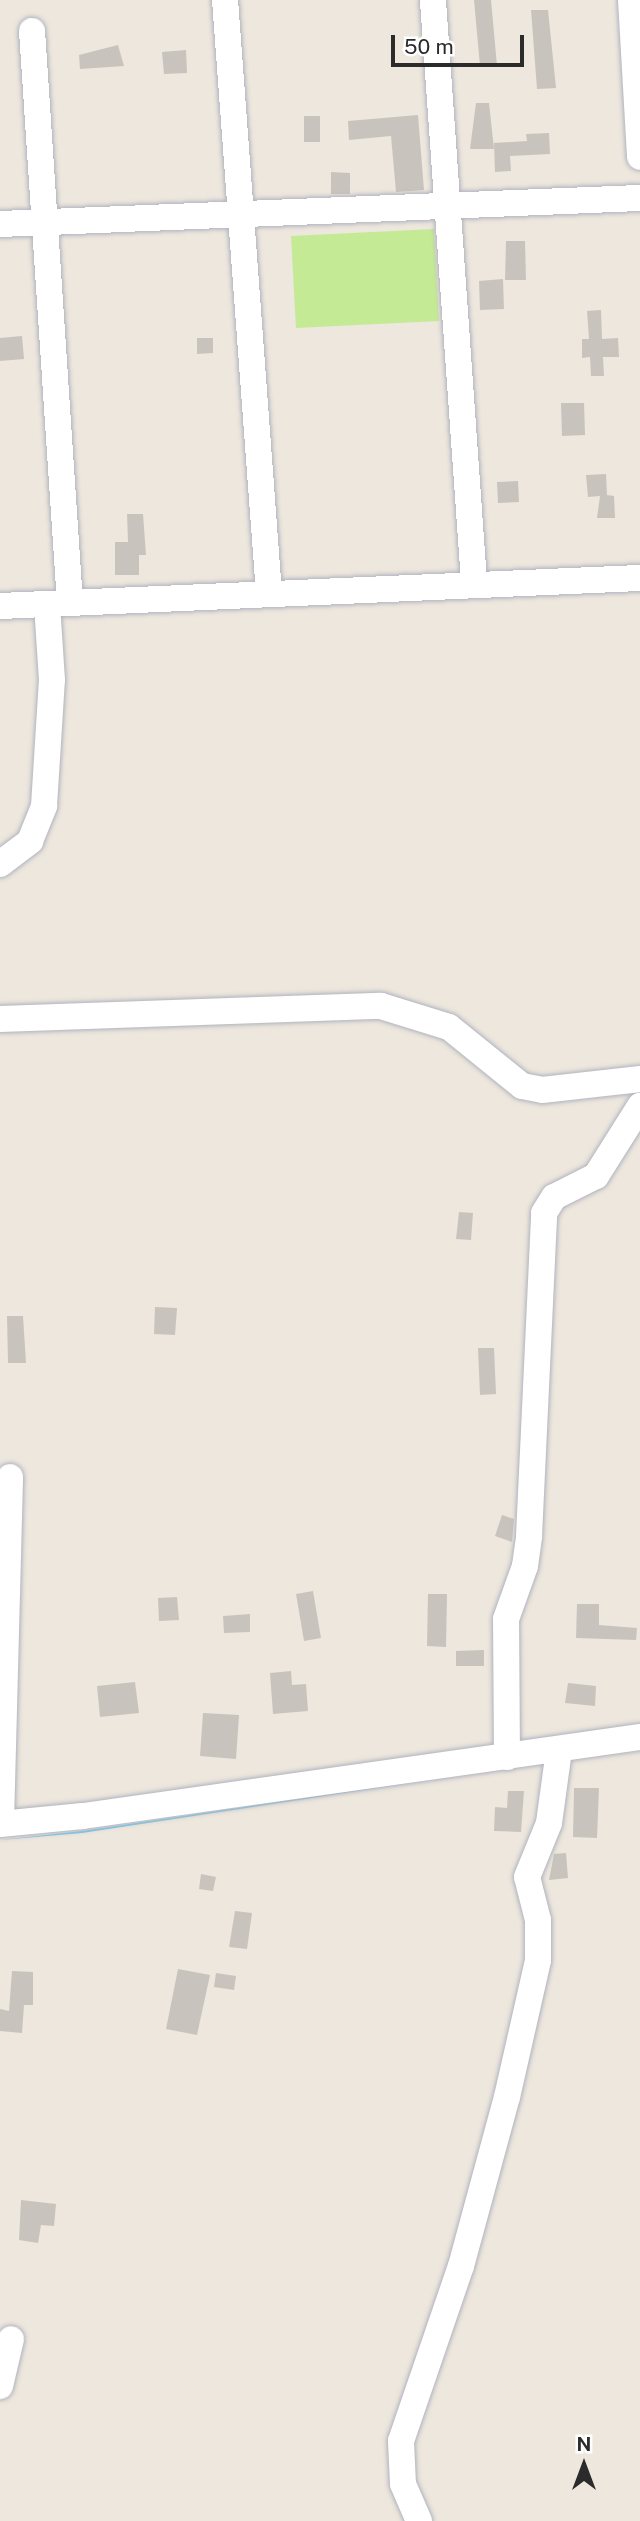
<!DOCTYPE html>
<style>
body{margin:0}
#map{position:relative;width:640px;height:2521px;overflow:hidden;background:#ede7dd;font-family:"Public Sans",sans-serif}
div>[style]{position:absolute}
[style*='--x']{left:calc(var(--x)*1px);top:calc(var(--y)*1px);width:calc(var(--w)*1px);rotate:calc(var(--a)*1deg)}
.pitch>*{inset:0;background:#c4ea96}
.water>*{inset:0;background:#71c9ee}
.building>*{inset:0;background:#c8c4bd}
.roads{filter:drop-shadow(0 0 2px #b1b3bf) drop-shadow(0 0 2px #b1b3bf)}
.minor>*{height:26px;margin:-13px;padding:0 13px;transform-origin:13px;border-radius:13px;background:#fff}
span{translate:-50% -50%;white-space:nowrap;text-align:center;line-height:1.15;-webkit-text-stroke:6px #fff;paint-order:stroke}
.north{position:absolute;left:549px;top:2430px;width:70px;height:70px;-webkit-text-stroke:5px #fff;paint-order:stroke;rotate:0deg;font-size:19px;font-weight:700;line-height:28px;text-align:center;color:#2b2b2b}
.north::after{content:'';display:block;margin:auto;width:24px;height:32px;background:#2b2b2b;clip-path:polygon(50% 0,100% 100%,50% 72%,0 100%)}
.scale{position:absolute;left:391px;top:35px;width:133px;height:32px;box-sizing:border-box;border:4px solid #2b2b2b;border-top:0;padding-left:9px;font-size:21px;line-height:24px;white-space:nowrap;color:#2b2b2b;-webkit-text-stroke:5px #fff;paint-order:stroke}
</style>
<div id="map">
<div class="pitch">
<i style="clip-path:polygon(434px 229px,439px 321px,296px 328px,291px 236px)"></i>
</div>
<div class="water">
<i style="clip-path:polygon(547px 1762px,82px 1833px,0 1840px,82px 1831px)"></i>
</div>
<div class="building">
<i style="clip-path:polygon(474px 0,491px 0,497px 66px,480px 66px)"></i>
<i style="clip-path:polygon(531px 10px,548px 10px,556px 88px,537px 89px)"></i>
<i style="clip-path:polygon(118px 45px,124px 66px,80px 69px,79px 55px)"></i>
<i style="clip-path:polygon(186px 50px,187px 73px,164px 74px,162px 52px)"></i>
<i style="clip-path:polygon(476px 103px,489px 103px,494px 149px,470px 149px)"></i>
<i style="clip-path:polygon(418px 115px,424px 190px,396px 192px,391px 136px,349px 140px,348px 121px)"></i>
<i style="clip-path:polygon(304px 116px,320px 116px,320px 142px,304px 142px)"></i>
<i style="clip-path:polygon(549px 133px,550px 154px,510px 156px,511px 171px,495px 172px,494px 143px,527px 141px,526px 134px)"></i>
<i style="clip-path:polygon(331px 172px,350px 173px,350px 194px,331px 194px)"></i>
<i style="clip-path:polygon(506px 241px,525px 241px,526px 280px,505px 280px)"></i>
<i style="clip-path:polygon(503px 279px,504px 309px,480px 310px,479px 281px)"></i>
<i style="clip-path:polygon(601px 310px,602px 339px,618px 338px,619px 357px,603px 357px,604px 376px,591px 376px,590px 357px,582px 358px,582px 339px,589px 339px,587px 311px)"></i>
<i style="clip-path:polygon(22px 336px,24px 359px,0 361px,0 338px)"></i>
<i style="clip-path:polygon(197px 338px,213px 338px,213px 353px,197px 354px)"></i>
<i style="clip-path:polygon(561px 403px,584px 403px,585px 435px,562px 436px)"></i>
<i style="clip-path:polygon(606px 474px,607px 495px,614px 496px,615px 518px,597px 518px,600px 496px,588px 497px,586px 475px)"></i>
<i style="clip-path:polygon(518px 481px,519px 502px,498px 503px,497px 482px)"></i>
<i style="clip-path:polygon(127px 514px,143px 514px,146px 555px,139px 555px,139px 575px,115px 575px,115px 542px,128px 542px)"></i>
<i style="clip-path:polygon(459px 1212px,473px 1213px,471px 1240px,456px 1239px)"></i>
<i style="clip-path:polygon(155px 1307px,177px 1308px,175px 1335px,154px 1334px)"></i>
<i style="clip-path:polygon(7px 1316px,23px 1316px,26px 1363px,8px 1363px)"></i>
<i style="clip-path:polygon(478px 1348px,494px 1348px,496px 1394px,480px 1395px)"></i>
<i style="clip-path:polygon(502px 1515px,514px 1519px,512px 1542px,495px 1536px)"></i>
<i style="clip-path:polygon(313px 1591px,321px 1638px,304px 1641px,296px 1594px)"></i>
<i style="clip-path:polygon(428px 1594px,447px 1594px,446px 1647px,427px 1646px)"></i>
<i style="clip-path:polygon(177px 1597px,179px 1620px,159px 1621px,158px 1598px)"></i>
<i style="clip-path:polygon(577px 1604px,599px 1604px,599px 1625px,637px 1628px,636px 1640px,576px 1638px)"></i>
<i style="clip-path:polygon(250px 1614px,250px 1632px,224px 1633px,223px 1616px)"></i>
<i style="clip-path:polygon(484px 1650px,484px 1666px,456px 1666px,456px 1651px)"></i>
<i style="clip-path:polygon(291px 1671px,292px 1685px,306px 1684px,308px 1711px,273px 1714px,270px 1673px)"></i>
<i style="clip-path:polygon(135px 1682px,139px 1713px,100px 1717px,97px 1686px)"></i>
<i style="clip-path:polygon(568px 1683px,596px 1686px,595px 1706px,565px 1703px)"></i>
<i style="clip-path:polygon(203px 1713px,239px 1715px,236px 1759px,200px 1756px)"></i>
<i style="clip-path:polygon(574px 1788px,599px 1788px,597px 1838px,573px 1837px)"></i>
<i style="clip-path:polygon(508px 1791px,524px 1791px,521px 1832px,494px 1831px,495px 1807px,507px 1808px)"></i>
<i style="clip-path:polygon(566px 1853px,568px 1878px,549px 1880px,554px 1854px)"></i>
<i style="clip-path:polygon(201px 1874px,216px 1877px,213px 1891px,199px 1889px)"></i>
<i style="clip-path:polygon(235px 1911px,252px 1913px,247px 1949px,229px 1947px)"></i>
<i style="clip-path:polygon(178px 1969px,210px 1975px,197px 2035px,166px 2029px)"></i>
<i style="clip-path:polygon(12px 1971px,33px 1972px,33px 2005px,24px 2005px,22px 2033px,0 2031px,0 2009px,9px 2011px)"></i>
<i style="clip-path:polygon(216px 1973px,236px 1976px,234px 1990px,214px 1987px)"></i>
<i style="clip-path:polygon(21px 2200px,56px 2204px,54px 2226px,41px 2225px,38px 2243px,19px 2240px)"></i>
</div>
<div class="roads">
<div class="minor">
<i style="--x:225;--y:0;--w:595;--a:85.76"></i>
<i style="--x:631;--y:0;--w:157;--a:86.7"></i>
<i style="--x:433;--y:1;--w:582;--a:85.96"></i>
<i style="--x:32;--y:31;--w:573;--a:86.2"></i>
<i style="--x:0;--y:224;--w:641;--a:-2.33"></i>
<i style="--x:0;--y:606;--w:641;--a:-2.51"></i>
<i style="--x:0;--y:864;--w:38;--a:-37"></i>
<i style="--x:30;--y:841;--w:38;--a:-68"></i>
<i style="--x:44;--y:806;--w:126;--a:-86.4"></i>
<i style="--x:52;--y:680;--w:76;--a:-93.8"></i>
<i style="--x:0;--y:1019;--w:381;--a:-2"></i>
<i style="--x:381;--y:1006;--w:71;--a:17.2"></i>
<i style="--x:449;--y:1027;--w:94;--a:38.9"></i>
<i style="--x:522;--y:1086;--w:20;--a:11"></i>
<i style="--x:542;--y:1090;--w:99;--a:-6.4"></i>
<i style="--x:507;--y:1757;--w:138;--a:-90.4"></i>
<i style="--x:506;--y:1619;--w:56;--a:-70.3"></i>
<i style="--x:525;--y:1566;--w:30;--a:-82"></i>
<i style="--x:529;--y:1536;--w:323;--a:-87.3"></i>
<i style="--x:544;--y:1213;--w:19;--a:-58"></i>
<i style="--x:554;--y:1197;--w:47;--a:-26.6"></i>
<i style="--x:596;--y:1176;--w:83;--a:-57.8"></i>
<i style="--x:1;--y:1823;--w:346;--a:-88.5"></i>
<i style="--x:0;--y:1824;--w:83;--a:-5.5"></i>
<i style="--x:83;--y:1816;--w:563;--a:-8.07"></i>
<i style="--x:0;--y:2386;--w:48;--a:-76.8"></i>
<i style="--x:419;--y:2521;--w:40;--a:-113.4"></i>
<i style="--x:403;--y:2484;--w:43;--a:-92.7"></i>
<i style="--x:401;--y:2441;--w:185;--a:-71.1"></i>
<i style="--x:461;--y:2266;--w:175;--a:-74.8"></i>
<i style="--x:507;--y:2097;--w:140;--a:-77.2"></i>
<i style="--x:538;--y:1960;--w:40;--a:-90"></i>
<i style="--x:538;--y:1920;--w:44;--a:-104.3"></i>
<i style="--x:527;--y:1877;--w:58;--a:-67.8"></i>
<i style="--x:549;--y:1823;--w:74;--a:-82.2"></i>
</div>
</div>
<div class="north">N</div>
<div class="scale">50 m</div>
</div>
